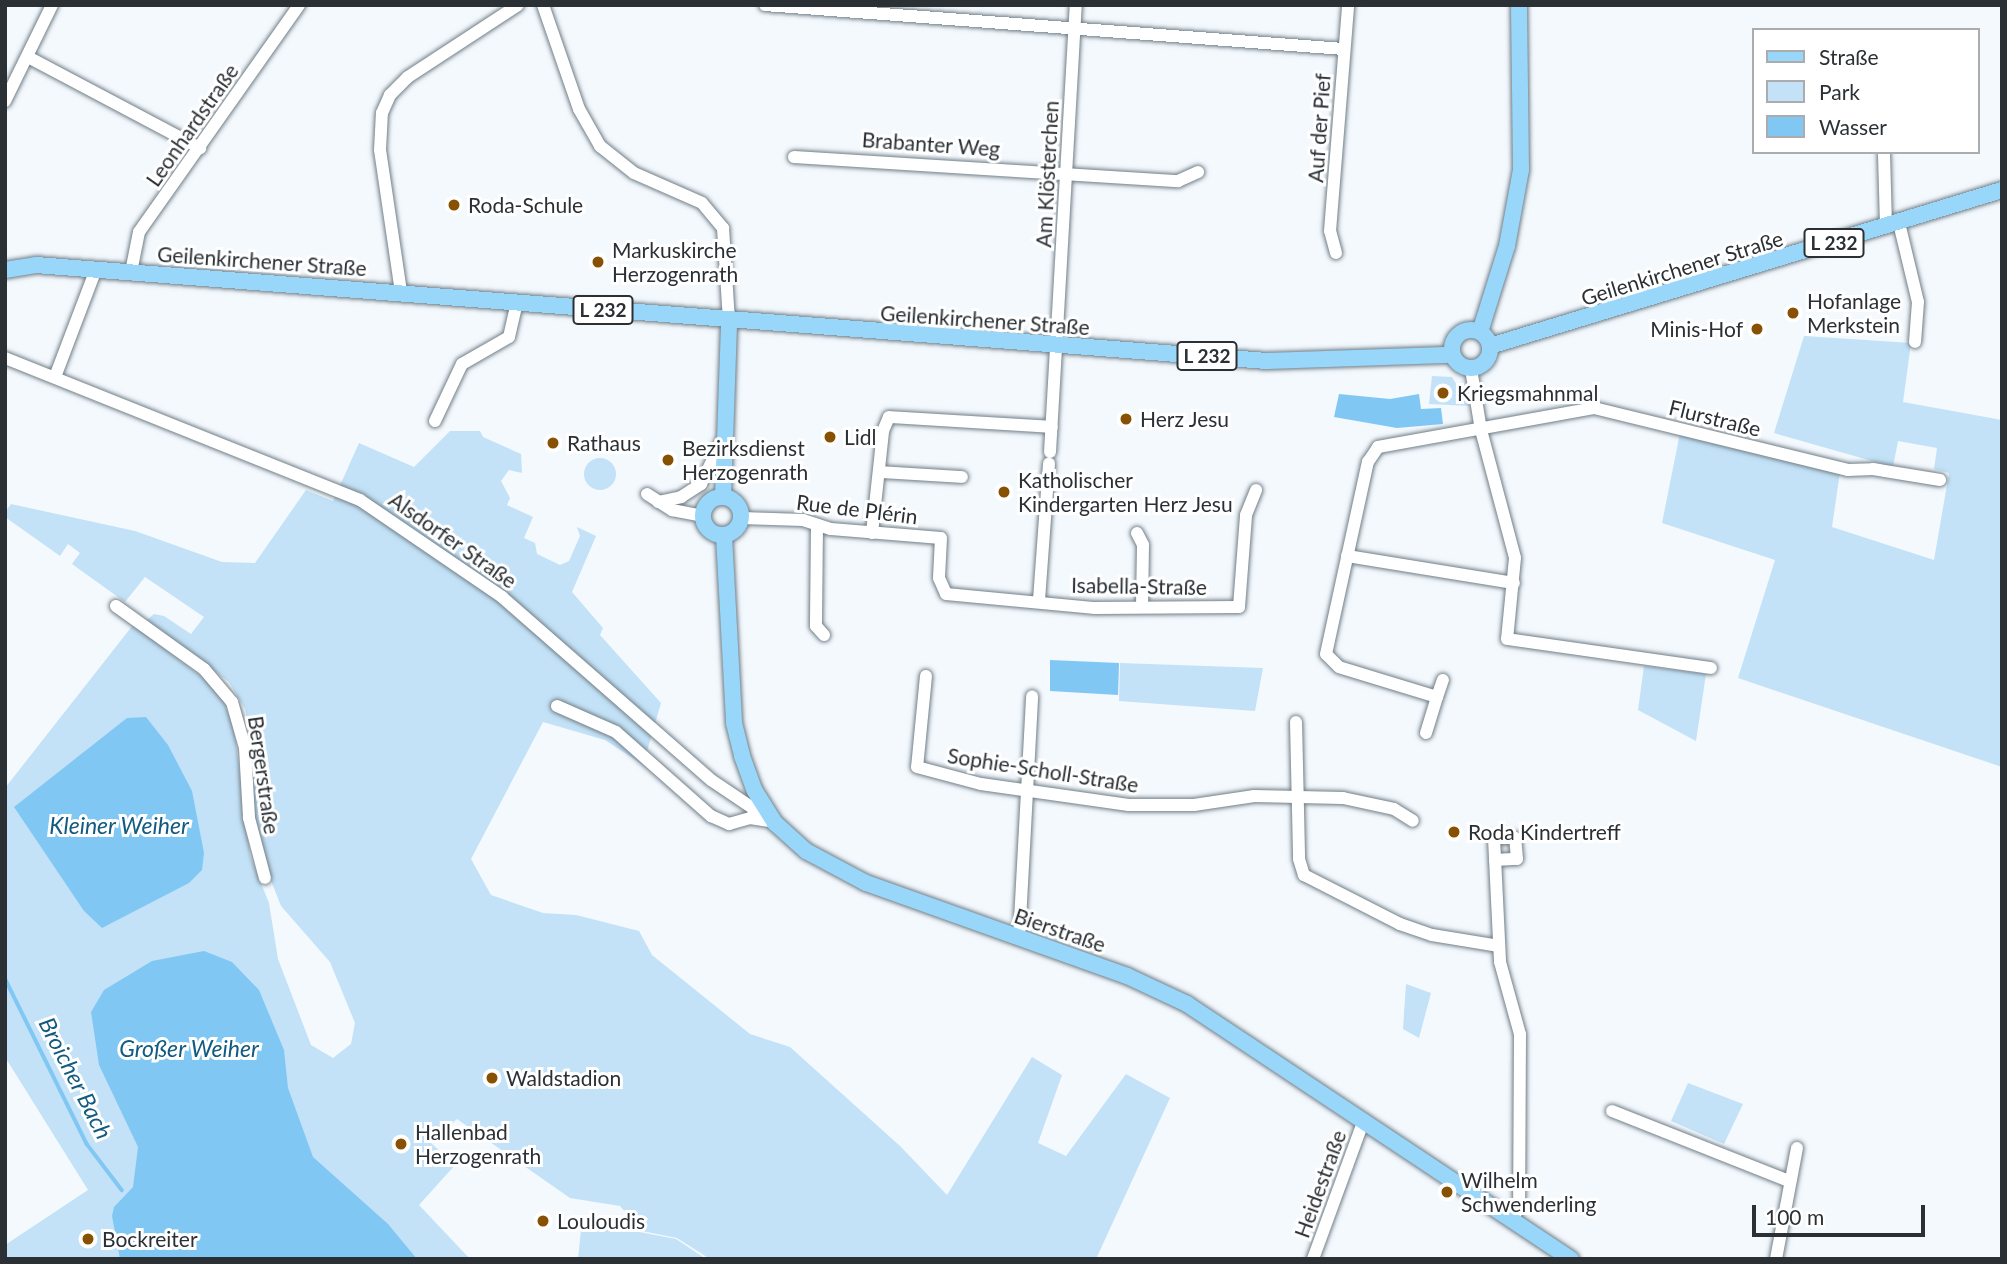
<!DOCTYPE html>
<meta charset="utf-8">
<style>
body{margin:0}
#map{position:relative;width:2007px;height:1264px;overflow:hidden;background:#f3f9fd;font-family:Lato,sans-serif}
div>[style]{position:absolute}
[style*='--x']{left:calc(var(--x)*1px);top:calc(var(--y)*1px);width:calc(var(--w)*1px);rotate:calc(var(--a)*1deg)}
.green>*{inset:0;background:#c3e2f7}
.round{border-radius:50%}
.water>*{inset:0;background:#80c7f4}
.stream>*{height:3.5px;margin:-1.75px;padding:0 1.75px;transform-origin:1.75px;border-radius:1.75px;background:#80c7f4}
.roads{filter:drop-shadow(0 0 2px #717e87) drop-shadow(0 0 2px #717e87)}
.minor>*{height:12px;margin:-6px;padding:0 6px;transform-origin:6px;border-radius:6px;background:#fff}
.major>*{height:16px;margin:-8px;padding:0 8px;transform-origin:8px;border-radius:8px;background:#98d6fa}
.major>.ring{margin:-8px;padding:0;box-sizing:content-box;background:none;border:16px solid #98d6fa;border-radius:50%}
.dots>*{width:19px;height:19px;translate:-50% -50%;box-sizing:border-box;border:4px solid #fff;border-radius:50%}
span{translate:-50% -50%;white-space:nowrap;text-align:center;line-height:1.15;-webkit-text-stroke:6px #fff;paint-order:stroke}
.shield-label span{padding:2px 5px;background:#fff;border:2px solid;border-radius:5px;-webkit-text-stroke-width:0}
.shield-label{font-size:19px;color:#2a3034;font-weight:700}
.street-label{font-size:21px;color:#2a3034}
.poi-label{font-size:21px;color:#2a3034}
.left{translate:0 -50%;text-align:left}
.right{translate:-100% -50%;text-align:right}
.water-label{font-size:23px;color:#135a80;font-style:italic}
.frame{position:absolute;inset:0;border:7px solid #2a3034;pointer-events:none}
.legend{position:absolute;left:1752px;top:28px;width:228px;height:126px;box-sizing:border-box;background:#fff;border:2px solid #aaacae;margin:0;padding:9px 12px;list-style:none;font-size:21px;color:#2a3034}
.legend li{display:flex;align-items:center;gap:14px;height:35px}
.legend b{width:35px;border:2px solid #aaacae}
.scale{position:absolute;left:1752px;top:1205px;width:173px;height:32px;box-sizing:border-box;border:4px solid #2a3034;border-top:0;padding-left:9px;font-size:21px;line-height:24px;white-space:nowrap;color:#2a3034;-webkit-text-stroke:5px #fff;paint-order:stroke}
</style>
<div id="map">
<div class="green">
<i style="clip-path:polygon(1804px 336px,1911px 343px,1903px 402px,2002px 420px,2002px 767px,1738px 678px,1775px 560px,1662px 523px,1680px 433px,1840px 472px,1832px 527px,1934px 560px,1949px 473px,1934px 469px,1937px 448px,1898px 441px,1893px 467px,1774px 433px)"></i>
<i style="clip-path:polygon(1432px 376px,1452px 377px,1470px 406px,1429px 404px)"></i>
<i style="clip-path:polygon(450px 431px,480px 431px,483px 437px,521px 454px,522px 473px,509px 470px,501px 481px,510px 498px,507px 505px,533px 517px,524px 538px,535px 543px,537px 554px,560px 565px,569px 561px,580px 536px,577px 527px,596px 536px,572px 592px,603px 628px,600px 635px,661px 703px,643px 765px,605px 740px,543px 722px,471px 859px,491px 895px,543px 913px,576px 915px,639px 931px,652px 955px,750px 1034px,790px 1047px,900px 1146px,947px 1195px,1032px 1057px,1062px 1075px,1038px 1143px,1066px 1156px,1126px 1074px,1170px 1098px,1096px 1259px,710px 1259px,677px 1238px,642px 1231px,620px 1206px,570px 1198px,457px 1119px,431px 1143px,455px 1165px,419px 1205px,470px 1259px,5px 1259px,5px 1245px,88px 1190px,5px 1057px,5px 788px,133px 625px,219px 690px,234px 728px,250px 856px,269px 903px,278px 959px,311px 1045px,333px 1058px,351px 1044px,355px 1023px,330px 962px,281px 906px,262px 858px,250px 805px,252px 743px,245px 709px,229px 682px,147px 620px,154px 614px,164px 616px,191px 634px,204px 617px,145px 577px,125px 602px,72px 564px,80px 553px,68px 544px,60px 556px,5px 517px,5px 512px,11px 504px,135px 531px,222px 562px,255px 563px,306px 490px,333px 501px,359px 443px,414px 467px)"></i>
<i class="round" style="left:584px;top:458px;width:32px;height:32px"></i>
<i style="clip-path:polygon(1120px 663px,1263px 668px,1255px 711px,1119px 701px)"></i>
<i style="clip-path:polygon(1644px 666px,1706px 674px,1696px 741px,1638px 710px)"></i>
<i style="clip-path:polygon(1406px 984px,1431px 993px,1419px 1038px,1403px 1029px)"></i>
<i style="clip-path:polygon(1688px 1083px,1743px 1104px,1724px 1144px,1671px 1121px)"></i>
<i style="clip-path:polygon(582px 1221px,676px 1239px,706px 1259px,578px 1259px)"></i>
</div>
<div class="water">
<i style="clip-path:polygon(1339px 394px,1390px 399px,1419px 394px,1421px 409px,1441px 408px,1443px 424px,1397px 428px,1334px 417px)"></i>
<i style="clip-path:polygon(1050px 660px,1119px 663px,1118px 695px,1050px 691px)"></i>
<i style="clip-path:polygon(146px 717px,168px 745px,192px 791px,204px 853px,202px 870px,189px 883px,102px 928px,84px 911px,14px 807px,127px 718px)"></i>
<i style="clip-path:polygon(204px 951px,232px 962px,259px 990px,284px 1050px,288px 1088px,313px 1157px,388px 1224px,417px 1259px,120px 1259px,112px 1216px,114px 1207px,133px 1187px,138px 1147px,99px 1065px,91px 1012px,104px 990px,152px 961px)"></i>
</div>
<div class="stream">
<i style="--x:5;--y:978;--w:185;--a:63.7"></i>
<i style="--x:87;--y:1144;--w:58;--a:52.7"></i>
</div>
<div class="roads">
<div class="minor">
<i style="--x:543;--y:5;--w:110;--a:70.9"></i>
<i style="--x:579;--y:109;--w:43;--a:60.4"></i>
<i style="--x:600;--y:146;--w:43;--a:38.5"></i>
<i style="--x:634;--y:173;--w:74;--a:23.8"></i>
<i style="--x:702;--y:203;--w:33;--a:50"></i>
<i style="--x:723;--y:228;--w:94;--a:86.3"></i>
<i style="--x:765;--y:5;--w:581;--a:4.35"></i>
<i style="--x:28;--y:57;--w:195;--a:27.9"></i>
<i style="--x:5;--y:101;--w:107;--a:-63.9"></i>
<i style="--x:1884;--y:154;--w:73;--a:88.4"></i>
<i style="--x:794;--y:157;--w:385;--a:3.6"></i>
<i style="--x:1178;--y:181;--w:22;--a:-24"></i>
<i style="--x:1899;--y:223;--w:81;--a:76.5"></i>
<i style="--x:1918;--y:302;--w:40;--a:94.3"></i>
<i style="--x:1336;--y:253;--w:23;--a:-105"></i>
<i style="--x:1330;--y:231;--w:227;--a:-85.4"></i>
<i style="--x:131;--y:272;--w:41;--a:-78.7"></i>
<i style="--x:139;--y:232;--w:278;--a:-54.8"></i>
<i style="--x:401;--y:292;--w:144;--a:-98.4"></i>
<i style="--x:380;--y:150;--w:37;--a:-87"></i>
<i style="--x:382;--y:113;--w:20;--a:-66"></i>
<i style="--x:390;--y:95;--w:25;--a:-45"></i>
<i style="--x:408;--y:77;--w:131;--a:-33.2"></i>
<i style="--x:5;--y:358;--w:382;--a:21.8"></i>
<i style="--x:360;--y:500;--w:172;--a:34.3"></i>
<i style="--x:502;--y:597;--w:278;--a:41.2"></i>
<i style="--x:711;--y:780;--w:73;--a:33.9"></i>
<i style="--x:1471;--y:369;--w:62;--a:80.7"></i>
<i style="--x:1481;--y:430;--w:132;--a:75.1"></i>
<i style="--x:1515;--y:558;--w:81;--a:95.6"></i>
<i style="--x:1507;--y:639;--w:206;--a:8.1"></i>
<i style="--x:55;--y:377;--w:116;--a:-69.2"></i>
<i style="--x:435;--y:421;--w:63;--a:-64.7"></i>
<i style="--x:462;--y:364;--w:54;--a:-29.9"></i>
<i style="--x:509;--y:337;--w:36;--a:-77"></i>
<i style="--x:1050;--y:452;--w:448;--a:-86.7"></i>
<i style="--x:880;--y:472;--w:82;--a:3.5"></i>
<i style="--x:647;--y:494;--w:30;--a:33"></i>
<i style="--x:672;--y:510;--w:31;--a:11"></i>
<i style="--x:658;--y:502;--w:24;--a:-12"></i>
<i style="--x:681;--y:497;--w:24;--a:-33"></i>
<i style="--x:701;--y:484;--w:47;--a:-64.5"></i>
<i style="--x:741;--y:518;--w:62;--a:1.8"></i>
<i style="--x:803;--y:520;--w:29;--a:18"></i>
<i style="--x:831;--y:529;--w:110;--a:4.7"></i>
<i style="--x:941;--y:538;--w:40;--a:92.9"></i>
<i style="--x:939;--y:578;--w:17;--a:66"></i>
<i style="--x:946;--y:594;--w:150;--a:5.4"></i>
<i style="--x:1095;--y:608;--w:144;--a:-0.4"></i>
<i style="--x:1239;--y:607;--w:92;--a:-85.6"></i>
<i style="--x:1246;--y:515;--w:27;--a:-68"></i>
<i style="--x:817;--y:525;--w:101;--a:90.6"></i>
<i style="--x:816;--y:626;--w:12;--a:48"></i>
<i style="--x:872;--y:533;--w:103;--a:-83.8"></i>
<i style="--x:883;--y:431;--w:15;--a:-67"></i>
<i style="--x:889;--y:417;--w:163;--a:3.5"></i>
<i style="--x:1137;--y:533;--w:13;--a:63"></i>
<i style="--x:1143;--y:545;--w:61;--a:90.9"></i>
<i style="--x:1347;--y:556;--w:169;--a:9.2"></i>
<i style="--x:1039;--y:600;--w:137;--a:-85.8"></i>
<i style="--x:116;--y:606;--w:108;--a:35.6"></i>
<i style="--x:204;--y:669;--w:43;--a:49.7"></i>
<i style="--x:232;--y:702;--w:48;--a:74.2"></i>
<i style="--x:245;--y:748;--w:70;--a:86.7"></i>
<i style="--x:249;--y:818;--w:62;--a:75.1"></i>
<i style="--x:926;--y:676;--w:91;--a:95.6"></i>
<i style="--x:917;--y:767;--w:66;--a:14.9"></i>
<i style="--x:981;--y:784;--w:149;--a:8.1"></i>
<i style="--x:1129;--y:805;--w:65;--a:0"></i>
<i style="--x:1194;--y:805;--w:61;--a:-8.5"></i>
<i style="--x:1254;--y:796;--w:89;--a:1.3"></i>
<i style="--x:1343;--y:798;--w:52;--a:12.2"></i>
<i style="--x:1394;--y:809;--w:22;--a:32"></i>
<i style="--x:1437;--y:697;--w:18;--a:-71"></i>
<i style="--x:557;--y:706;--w:64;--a:23.8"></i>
<i style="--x:616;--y:732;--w:127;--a:41.5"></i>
<i style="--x:711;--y:816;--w:20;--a:24"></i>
<i style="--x:729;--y:824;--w:22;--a:-16"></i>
<i style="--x:750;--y:818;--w:18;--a:9"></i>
<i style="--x:1296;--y:722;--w:137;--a:88.7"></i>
<i style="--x:1299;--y:859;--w:17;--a:73"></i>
<i style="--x:1304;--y:875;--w:108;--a:27"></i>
<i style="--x:1400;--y:924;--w:34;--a:19"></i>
<i style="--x:1432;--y:935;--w:68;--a:9.3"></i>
<i style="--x:1426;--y:733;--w:38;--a:-73"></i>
<i style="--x:1437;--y:697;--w:102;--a:-163"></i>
<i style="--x:1339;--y:667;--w:18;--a:-135"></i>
<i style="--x:1326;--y:654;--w:197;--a:-77.7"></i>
<i style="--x:1368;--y:462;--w:18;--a:-56"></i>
<i style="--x:1378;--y:447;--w:219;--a:-10.2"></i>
<i style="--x:1594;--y:408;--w:261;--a:13.7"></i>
<i style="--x:1848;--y:470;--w:25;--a:-2"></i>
<i style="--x:1873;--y:469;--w:68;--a:9.3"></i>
<i style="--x:1495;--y:860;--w:22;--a:-3"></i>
<i style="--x:1517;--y:859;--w:21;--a:-95"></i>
<i style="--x:1515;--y:838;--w:21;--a:180"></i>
<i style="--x:1494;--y:838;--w:124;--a:87.2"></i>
<i style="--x:1500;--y:962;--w:75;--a:74.5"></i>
<i style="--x:1520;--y:1034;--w:171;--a:90.3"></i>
<i style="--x:1519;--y:1205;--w:16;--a:112"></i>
<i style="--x:1019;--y:939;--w:243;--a:-86.9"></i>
<i style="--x:1612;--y:1111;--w:190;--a:21.6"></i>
<i style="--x:1313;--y:1259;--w:146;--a:-69.9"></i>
<i style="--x:1776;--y:1259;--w:113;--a:-79.3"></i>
</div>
<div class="major">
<i style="--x:5;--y:270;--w:31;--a:-9"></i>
<i style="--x:36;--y:265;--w:1235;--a:4.46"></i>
<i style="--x:1267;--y:361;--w:185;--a:-1.9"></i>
<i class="ring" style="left:1452px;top:330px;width:22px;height:22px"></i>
<i style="--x:1480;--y:332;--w:90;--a:-72.6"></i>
<i style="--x:1507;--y:246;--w:77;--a:-79.6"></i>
<i style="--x:1521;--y:170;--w:165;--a:-90.7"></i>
<i style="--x:1490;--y:346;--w:535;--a:-16.95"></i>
<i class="ring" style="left:703px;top:497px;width:22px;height:22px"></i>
<i style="--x:723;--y:497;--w:175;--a:-88"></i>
<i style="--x:724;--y:536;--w:187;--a:86.9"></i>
<i style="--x:734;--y:723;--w:34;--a:76"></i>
<i style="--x:742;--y:756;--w:37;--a:70"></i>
<i style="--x:755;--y:791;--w:38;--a:58"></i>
<i style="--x:775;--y:823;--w:42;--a:42.1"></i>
<i style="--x:806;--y:851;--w:68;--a:28.1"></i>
<i style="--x:866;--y:883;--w:277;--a:19.6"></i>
<i style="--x:1127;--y:976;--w:66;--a:25"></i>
<i style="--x:1187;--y:1004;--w:461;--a:33.6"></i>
</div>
</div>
<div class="dots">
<i style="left:454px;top:205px;background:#885002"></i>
<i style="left:598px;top:262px;background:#885002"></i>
<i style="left:1793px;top:313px;background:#885002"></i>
<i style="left:1757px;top:329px;background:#885002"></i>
<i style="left:1443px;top:393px;background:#885002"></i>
<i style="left:1126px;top:419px;background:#885002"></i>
<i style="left:830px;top:437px;background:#885002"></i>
<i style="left:553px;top:443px;background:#885002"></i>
<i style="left:668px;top:460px;background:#885002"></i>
<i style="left:1004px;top:492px;background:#885002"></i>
<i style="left:1454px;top:832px;background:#885002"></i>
<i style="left:492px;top:1078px;background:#885002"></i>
<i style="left:401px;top:1144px;background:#885002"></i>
<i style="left:1447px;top:1192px;background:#885002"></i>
<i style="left:543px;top:1221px;background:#885002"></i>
<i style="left:88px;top:1239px;background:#885002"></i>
</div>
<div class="shield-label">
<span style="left:1834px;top:243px">L 232</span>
<span style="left:603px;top:310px">L 232</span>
<span style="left:1207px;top:356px">L 232</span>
</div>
<div class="street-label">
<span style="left:192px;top:125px;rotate:-55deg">Leonhardstraße</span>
<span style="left:1319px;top:128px;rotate:-86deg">Auf der Pief</span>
<span style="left:931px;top:144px;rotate:4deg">Brabanter Weg</span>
<span style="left:1047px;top:174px;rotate:-87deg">Am Klösterchen</span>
<span style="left:262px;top:261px;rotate:4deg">Geilenkirchener Straße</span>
<span style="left:1682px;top:268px;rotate:-17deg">Geilenkirchener Straße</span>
<span style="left:985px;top:320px;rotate:4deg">Geilenkirchener Straße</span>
<span style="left:1715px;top:418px;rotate:14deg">Flurstraße</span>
<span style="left:857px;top:509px;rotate:7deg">Rue de Plérin</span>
<span style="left:453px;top:540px;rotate:35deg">Alsdorfer Straße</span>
<span style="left:1139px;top:586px;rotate:1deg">Isabella-Straße</span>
<span style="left:1043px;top:770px;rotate:9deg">Sophie-Scholl-Straße</span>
<span style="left:264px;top:775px;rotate:82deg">Bergerstraße</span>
<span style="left:1060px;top:930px;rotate:19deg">Bierstraße</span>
<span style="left:1320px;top:1184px;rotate:-70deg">Heidestraße</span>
</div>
<div class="poi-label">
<span class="left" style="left:468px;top:205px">Roda-Schule</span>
<span class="left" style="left:612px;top:262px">Markuskirche<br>Herzogenrath</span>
<span class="left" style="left:1807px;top:313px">Hofanlage<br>Merkstein</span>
<span class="right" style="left:1743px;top:329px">Minis-Hof</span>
<span class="left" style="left:1457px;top:393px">Kriegsmahnmal</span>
<span class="left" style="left:1140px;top:419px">Herz Jesu</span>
<span class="left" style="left:844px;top:437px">Lidl</span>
<span class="left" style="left:567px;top:443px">Rathaus</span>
<span class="left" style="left:682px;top:460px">Bezirksdienst<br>Herzogenrath</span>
<span class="left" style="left:1018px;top:492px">Katholischer<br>Kindergarten Herz Jesu</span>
<span class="left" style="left:1468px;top:832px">Roda Kindertreff</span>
<span class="left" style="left:506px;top:1078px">Waldstadion</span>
<span class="left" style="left:415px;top:1144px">Hallenbad<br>Herzogenrath</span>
<span class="left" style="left:1461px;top:1192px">Wilhelm<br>Schwenderling</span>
<span class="left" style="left:557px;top:1221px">Louloudis</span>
<span class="left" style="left:102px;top:1239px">Bockreiter</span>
</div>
<div class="water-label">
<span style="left:119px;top:825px">Kleiner Weiher</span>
<span style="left:189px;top:1048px">Großer Weiher</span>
<span style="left:76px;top:1078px;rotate:63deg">Broicher Bach</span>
</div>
<div class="frame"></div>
<ul class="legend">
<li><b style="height:9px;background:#98d6fa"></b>Straße</li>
<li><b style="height:19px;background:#c3e2f7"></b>Park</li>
<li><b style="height:19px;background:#80c7f4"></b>Wasser</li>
</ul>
<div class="scale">100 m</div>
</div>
